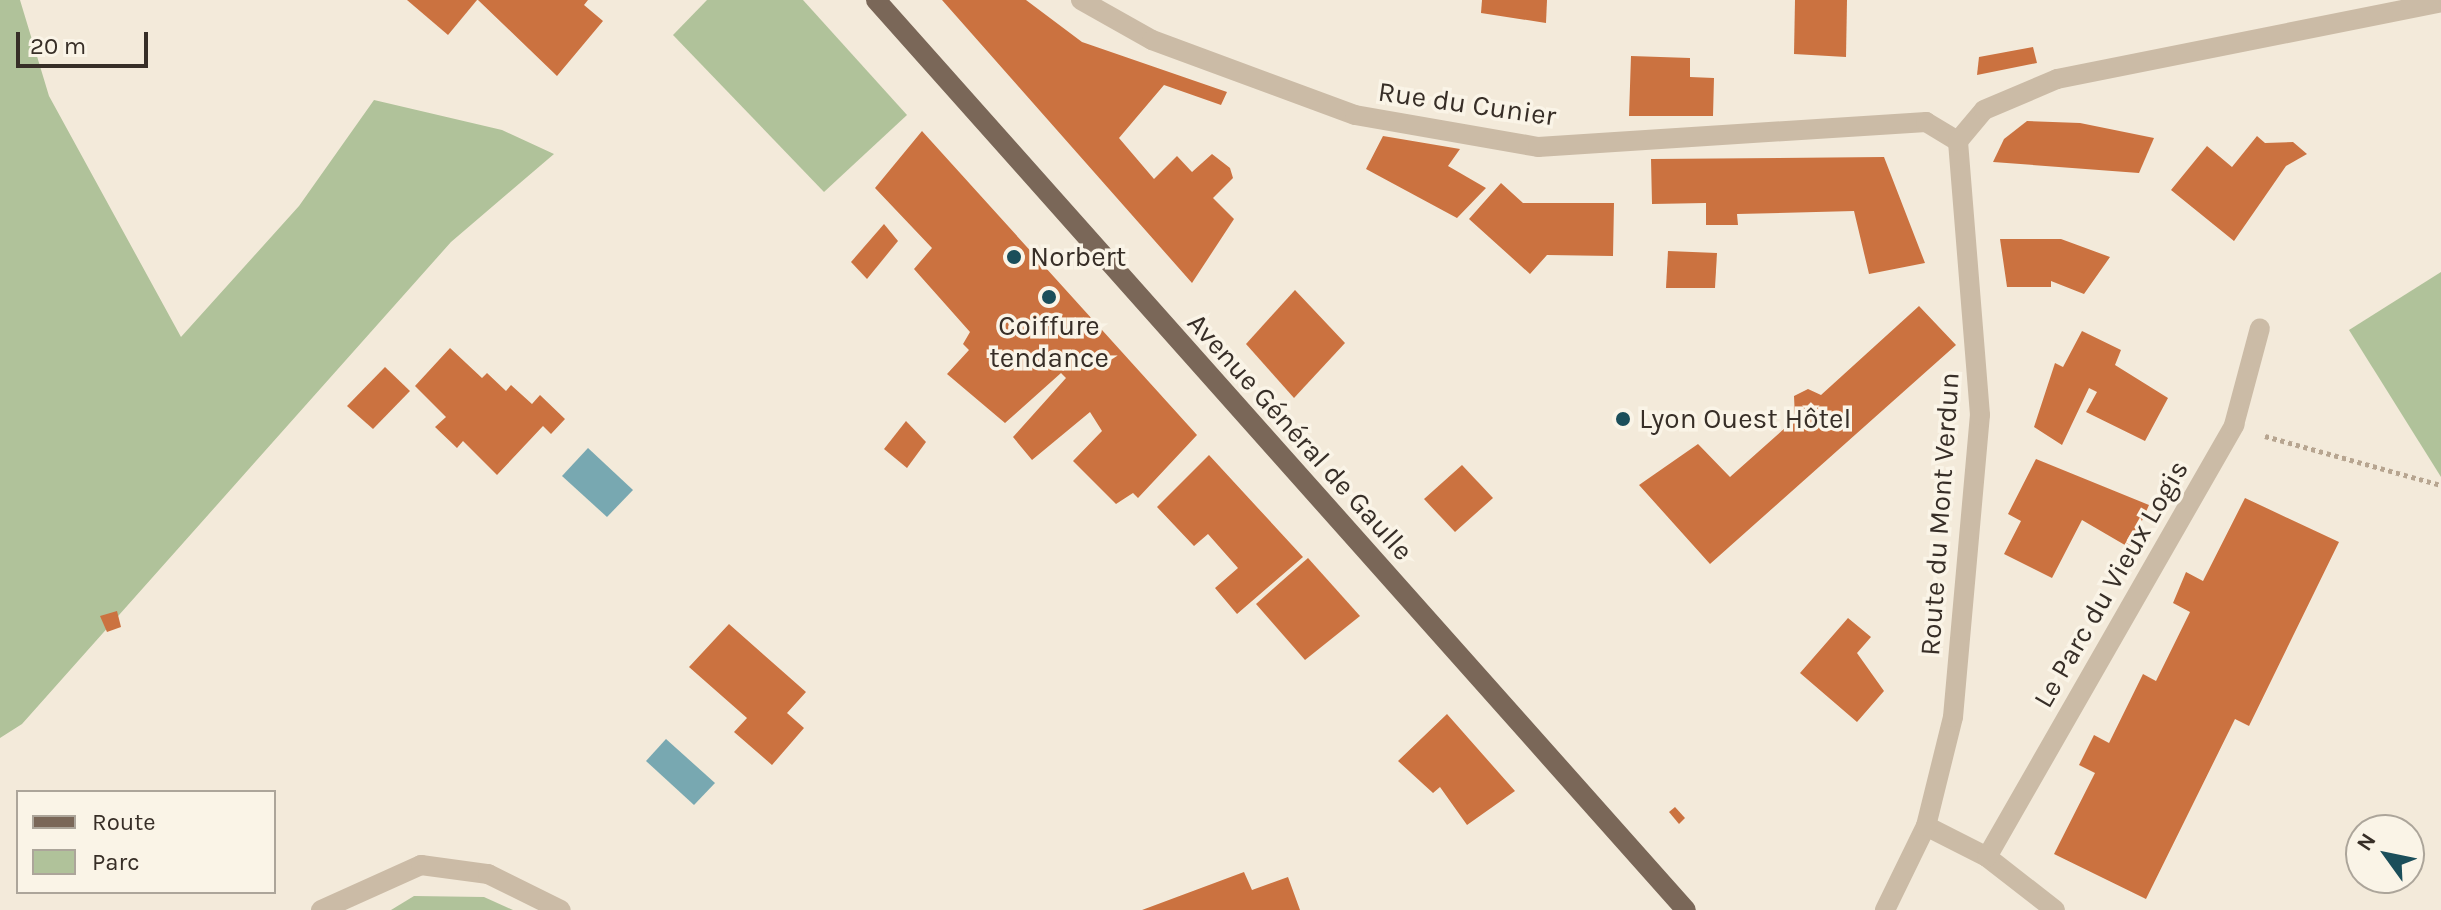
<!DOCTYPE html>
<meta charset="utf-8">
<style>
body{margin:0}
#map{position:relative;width:2441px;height:910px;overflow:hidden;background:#f3eada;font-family:Karla,sans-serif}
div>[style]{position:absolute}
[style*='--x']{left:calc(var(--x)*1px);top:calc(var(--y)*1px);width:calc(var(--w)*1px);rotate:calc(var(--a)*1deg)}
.green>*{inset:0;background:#b0c29a}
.water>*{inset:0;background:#78a8b1}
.building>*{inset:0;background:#cb7240}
.path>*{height:5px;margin-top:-2.5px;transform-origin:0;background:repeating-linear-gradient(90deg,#b7a590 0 4px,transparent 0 8px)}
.minor>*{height:20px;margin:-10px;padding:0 10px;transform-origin:10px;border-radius:10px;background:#cbbba6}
.major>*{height:20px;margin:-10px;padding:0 10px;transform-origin:10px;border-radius:10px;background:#7a6758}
.dots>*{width:22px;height:22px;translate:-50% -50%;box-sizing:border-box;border:4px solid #faf4e7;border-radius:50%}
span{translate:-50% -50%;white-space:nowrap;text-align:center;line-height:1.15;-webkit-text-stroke:7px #faf4e7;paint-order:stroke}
.street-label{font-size:28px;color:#372e27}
.poi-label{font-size:28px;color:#372e27}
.left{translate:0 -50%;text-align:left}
.legend{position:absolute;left:16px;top:790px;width:260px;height:104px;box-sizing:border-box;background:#faf4e7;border:2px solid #aca59a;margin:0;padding:10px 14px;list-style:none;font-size:24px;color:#372e27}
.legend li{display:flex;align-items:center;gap:16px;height:40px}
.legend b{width:40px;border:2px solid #aca59a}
.north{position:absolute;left:2345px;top:814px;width:80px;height:80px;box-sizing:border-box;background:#faf4e7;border:2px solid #aca59a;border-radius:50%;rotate:303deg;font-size:22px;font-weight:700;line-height:32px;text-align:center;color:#372e27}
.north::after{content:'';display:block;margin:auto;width:28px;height:36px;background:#1b4e5a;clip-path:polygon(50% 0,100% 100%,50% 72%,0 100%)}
.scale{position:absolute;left:16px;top:32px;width:132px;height:36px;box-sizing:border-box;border:4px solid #372e27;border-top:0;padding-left:10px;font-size:24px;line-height:28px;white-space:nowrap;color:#372e27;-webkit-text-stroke:6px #faf4e7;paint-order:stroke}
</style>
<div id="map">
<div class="green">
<i style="clip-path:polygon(0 0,20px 0,49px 96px,181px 337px,299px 206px,374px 100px,502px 130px,554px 154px,451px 242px,22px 724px,0 738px)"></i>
<i style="clip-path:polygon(707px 0,803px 0,907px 115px,824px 192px,673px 35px)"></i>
<i style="clip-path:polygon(2441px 272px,2441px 477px,2349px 330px)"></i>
<i style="clip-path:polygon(414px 896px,484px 897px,513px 910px,391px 910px)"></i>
</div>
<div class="water">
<i style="clip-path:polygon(588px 448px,633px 490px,607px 517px,562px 476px)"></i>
<i style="clip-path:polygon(666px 739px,715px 783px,694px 805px,646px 761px)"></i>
</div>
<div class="building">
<i style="clip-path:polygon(407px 0,477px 0,448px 35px)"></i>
<i style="clip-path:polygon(478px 0,588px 0,584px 5px,603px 21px,557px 76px)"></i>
<i style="clip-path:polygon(942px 0,1026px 0,1082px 42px,1227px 92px,1221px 105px,1164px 85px,1119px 138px,1154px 179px,1177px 156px,1192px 172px,1212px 154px,1230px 168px,1233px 178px,1213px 198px,1234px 219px,1192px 283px)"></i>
<i style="clip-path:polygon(1482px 0,1547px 0,1546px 23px,1481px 13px)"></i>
<i style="clip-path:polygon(1795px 0,1847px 0,1846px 57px,1794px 54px)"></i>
<i style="clip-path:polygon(2033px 47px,2037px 63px,1977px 75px,1979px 57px)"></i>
<i style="clip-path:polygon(1631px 56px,1690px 58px,1690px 77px,1714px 78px,1713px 116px,1629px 116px)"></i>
<i style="clip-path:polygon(2027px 121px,2080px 123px,2154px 138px,2139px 173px,1993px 162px,2004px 139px)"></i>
<i style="clip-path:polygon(922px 131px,1197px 435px,1138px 498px,1133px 493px,1116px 504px,1073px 461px,1102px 431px,1090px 412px,1032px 460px,1013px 437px,1066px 378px,1061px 373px,1005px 423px,947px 374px,969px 350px,963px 344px,970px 332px,914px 269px,932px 248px,875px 188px)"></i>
<i style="clip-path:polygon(1383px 136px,1460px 149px,1448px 166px,1486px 188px,1457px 218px,1366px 169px)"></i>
<i style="clip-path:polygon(2257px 136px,2265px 143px,2293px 142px,2307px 154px,2286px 166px,2234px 241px,2171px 190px,2207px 146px,2232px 167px)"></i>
<i style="clip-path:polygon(1884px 157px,1925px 263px,1869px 274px,1854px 211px,1737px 214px,1738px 225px,1706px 225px,1706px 203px,1652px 204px,1651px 159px)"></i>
<i style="clip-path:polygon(1501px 183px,1523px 203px,1614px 203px,1613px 256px,1547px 255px,1530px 274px,1469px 219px)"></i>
<i style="clip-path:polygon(884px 224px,898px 241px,867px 279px,851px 262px)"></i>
<i style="clip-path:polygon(2000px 239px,2061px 239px,2110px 257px,2084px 294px,2051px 281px,2051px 287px,2007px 287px)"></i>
<i style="clip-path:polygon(1668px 251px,1717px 253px,1715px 288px,1666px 288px)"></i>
<i style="clip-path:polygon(1295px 290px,1345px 343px,1294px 398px,1246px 344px)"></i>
<i style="clip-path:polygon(1919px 306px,1956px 345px,1710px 564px,1639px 485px,1698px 444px,1730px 477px,1795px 419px,1794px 396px,1808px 389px,1821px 395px)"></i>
<i style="clip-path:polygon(2082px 331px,2121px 350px,2115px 365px,2168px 398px,2145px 441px,2086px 412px,2097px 392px,2089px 388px,2062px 445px,2034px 427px,2055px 363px,2063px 367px)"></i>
<i style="clip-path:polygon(450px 348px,482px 378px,487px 373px,506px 391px,511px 385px,532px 404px,540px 395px,565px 419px,551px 434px,543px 426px,497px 475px,463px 441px,457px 448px,435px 427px,446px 417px,415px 386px)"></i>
<i style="clip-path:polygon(385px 367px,410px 391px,373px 429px,347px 406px)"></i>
<i style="clip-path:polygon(906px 421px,926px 442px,907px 468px,884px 449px)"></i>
<i style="clip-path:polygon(1209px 455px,1303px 557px,1237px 614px,1215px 588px,1238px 568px,1208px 534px,1194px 546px,1157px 507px)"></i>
<i style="clip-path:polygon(2036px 459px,2149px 505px,2130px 548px,2082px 520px,2052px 578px,2004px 554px,2021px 521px,2008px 514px)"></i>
<i style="clip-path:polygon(1462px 465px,1493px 498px,1455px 532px,1424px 499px)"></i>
<i style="clip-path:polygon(2245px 498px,2339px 542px,2249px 726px,2235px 719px,2146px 899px,2054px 854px,2095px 773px,2079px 765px,2094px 735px,2109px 743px,2143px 674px,2156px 681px,2190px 612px,2173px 603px,2186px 572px,2203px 581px)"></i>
<i style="clip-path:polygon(1308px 558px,1360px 616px,1305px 660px,1256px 604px)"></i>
<i style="clip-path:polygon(117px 611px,121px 627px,107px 632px,100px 616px)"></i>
<i style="clip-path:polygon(1848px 618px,1871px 637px,1857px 653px,1884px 691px,1857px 722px,1800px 673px)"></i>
<i style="clip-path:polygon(729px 624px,806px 692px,787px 713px,804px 728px,772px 765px,734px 732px,747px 718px,689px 667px)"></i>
<i style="clip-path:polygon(1447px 714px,1515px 791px,1467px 825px,1440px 787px,1433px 793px,1398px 761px)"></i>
<i style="clip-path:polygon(1675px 807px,1685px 818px,1679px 824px,1669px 812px)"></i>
<i style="clip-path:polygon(1244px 872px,1252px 890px,1288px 877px,1300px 910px,1142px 910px)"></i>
</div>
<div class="path">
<i style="--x:2265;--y:436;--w:183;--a:15.6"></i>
</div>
<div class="minor">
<i style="--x:1081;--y:0;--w:81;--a:29.4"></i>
<i style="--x:1152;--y:40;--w:216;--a:20.3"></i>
<i style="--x:1355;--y:115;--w:186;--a:9.9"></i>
<i style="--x:1538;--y:147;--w:389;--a:-3.7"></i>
<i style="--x:1926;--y:122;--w:37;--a:31"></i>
<i style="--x:1926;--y:826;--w:68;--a:26.9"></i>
<i style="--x:1987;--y:857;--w:86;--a:37.9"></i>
<i style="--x:1987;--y:857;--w:498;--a:-60.2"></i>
<i style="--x:2234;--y:425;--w:100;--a:-75"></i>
<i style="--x:321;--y:910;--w:110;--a:-24.2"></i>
<i style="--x:421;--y:865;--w:68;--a:7.7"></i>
<i style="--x:488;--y:874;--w:81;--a:26.3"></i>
<i style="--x:1885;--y:910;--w:93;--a:-64"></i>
<i style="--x:1926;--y:826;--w:112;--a:-76.1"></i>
<i style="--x:1953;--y:717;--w:303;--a:-84.9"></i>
<i style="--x:1980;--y:415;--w:275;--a:-94.6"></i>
<i style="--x:1958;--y:141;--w:40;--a:-50"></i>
<i style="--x:1984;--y:110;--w:79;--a:-23"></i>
<i style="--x:2057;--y:79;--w:392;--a:-11.3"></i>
</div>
<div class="major">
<i style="--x:876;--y:0;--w:1218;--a:48.33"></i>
</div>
<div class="dots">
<i style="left:1014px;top:257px;background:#1b4e5a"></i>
<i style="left:1049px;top:297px;background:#1b4e5a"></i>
<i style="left:1623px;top:419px;background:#1b4e5a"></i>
</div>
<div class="street-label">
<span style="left:1467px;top:104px;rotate:8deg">Rue du Cunier</span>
<span style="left:1300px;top:437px;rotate:48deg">Avenue Général de Gaulle</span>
<span style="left:1940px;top:514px;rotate:-86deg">Route du Mont Verdun</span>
<span style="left:2111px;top:584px;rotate:-60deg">Le Parc du Vieux Logis</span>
</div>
<div class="poi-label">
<span class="left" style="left:1030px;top:257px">Norbert</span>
<span style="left:1049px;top:342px">Coiffure<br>tendance</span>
<span class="left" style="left:1639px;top:419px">Lyon Ouest Hôtel</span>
</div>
<ul class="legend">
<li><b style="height:10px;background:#7a6758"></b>Route</li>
<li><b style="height:22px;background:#b0c29a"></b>Parc</li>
</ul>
<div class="north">N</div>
<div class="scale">20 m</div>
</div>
